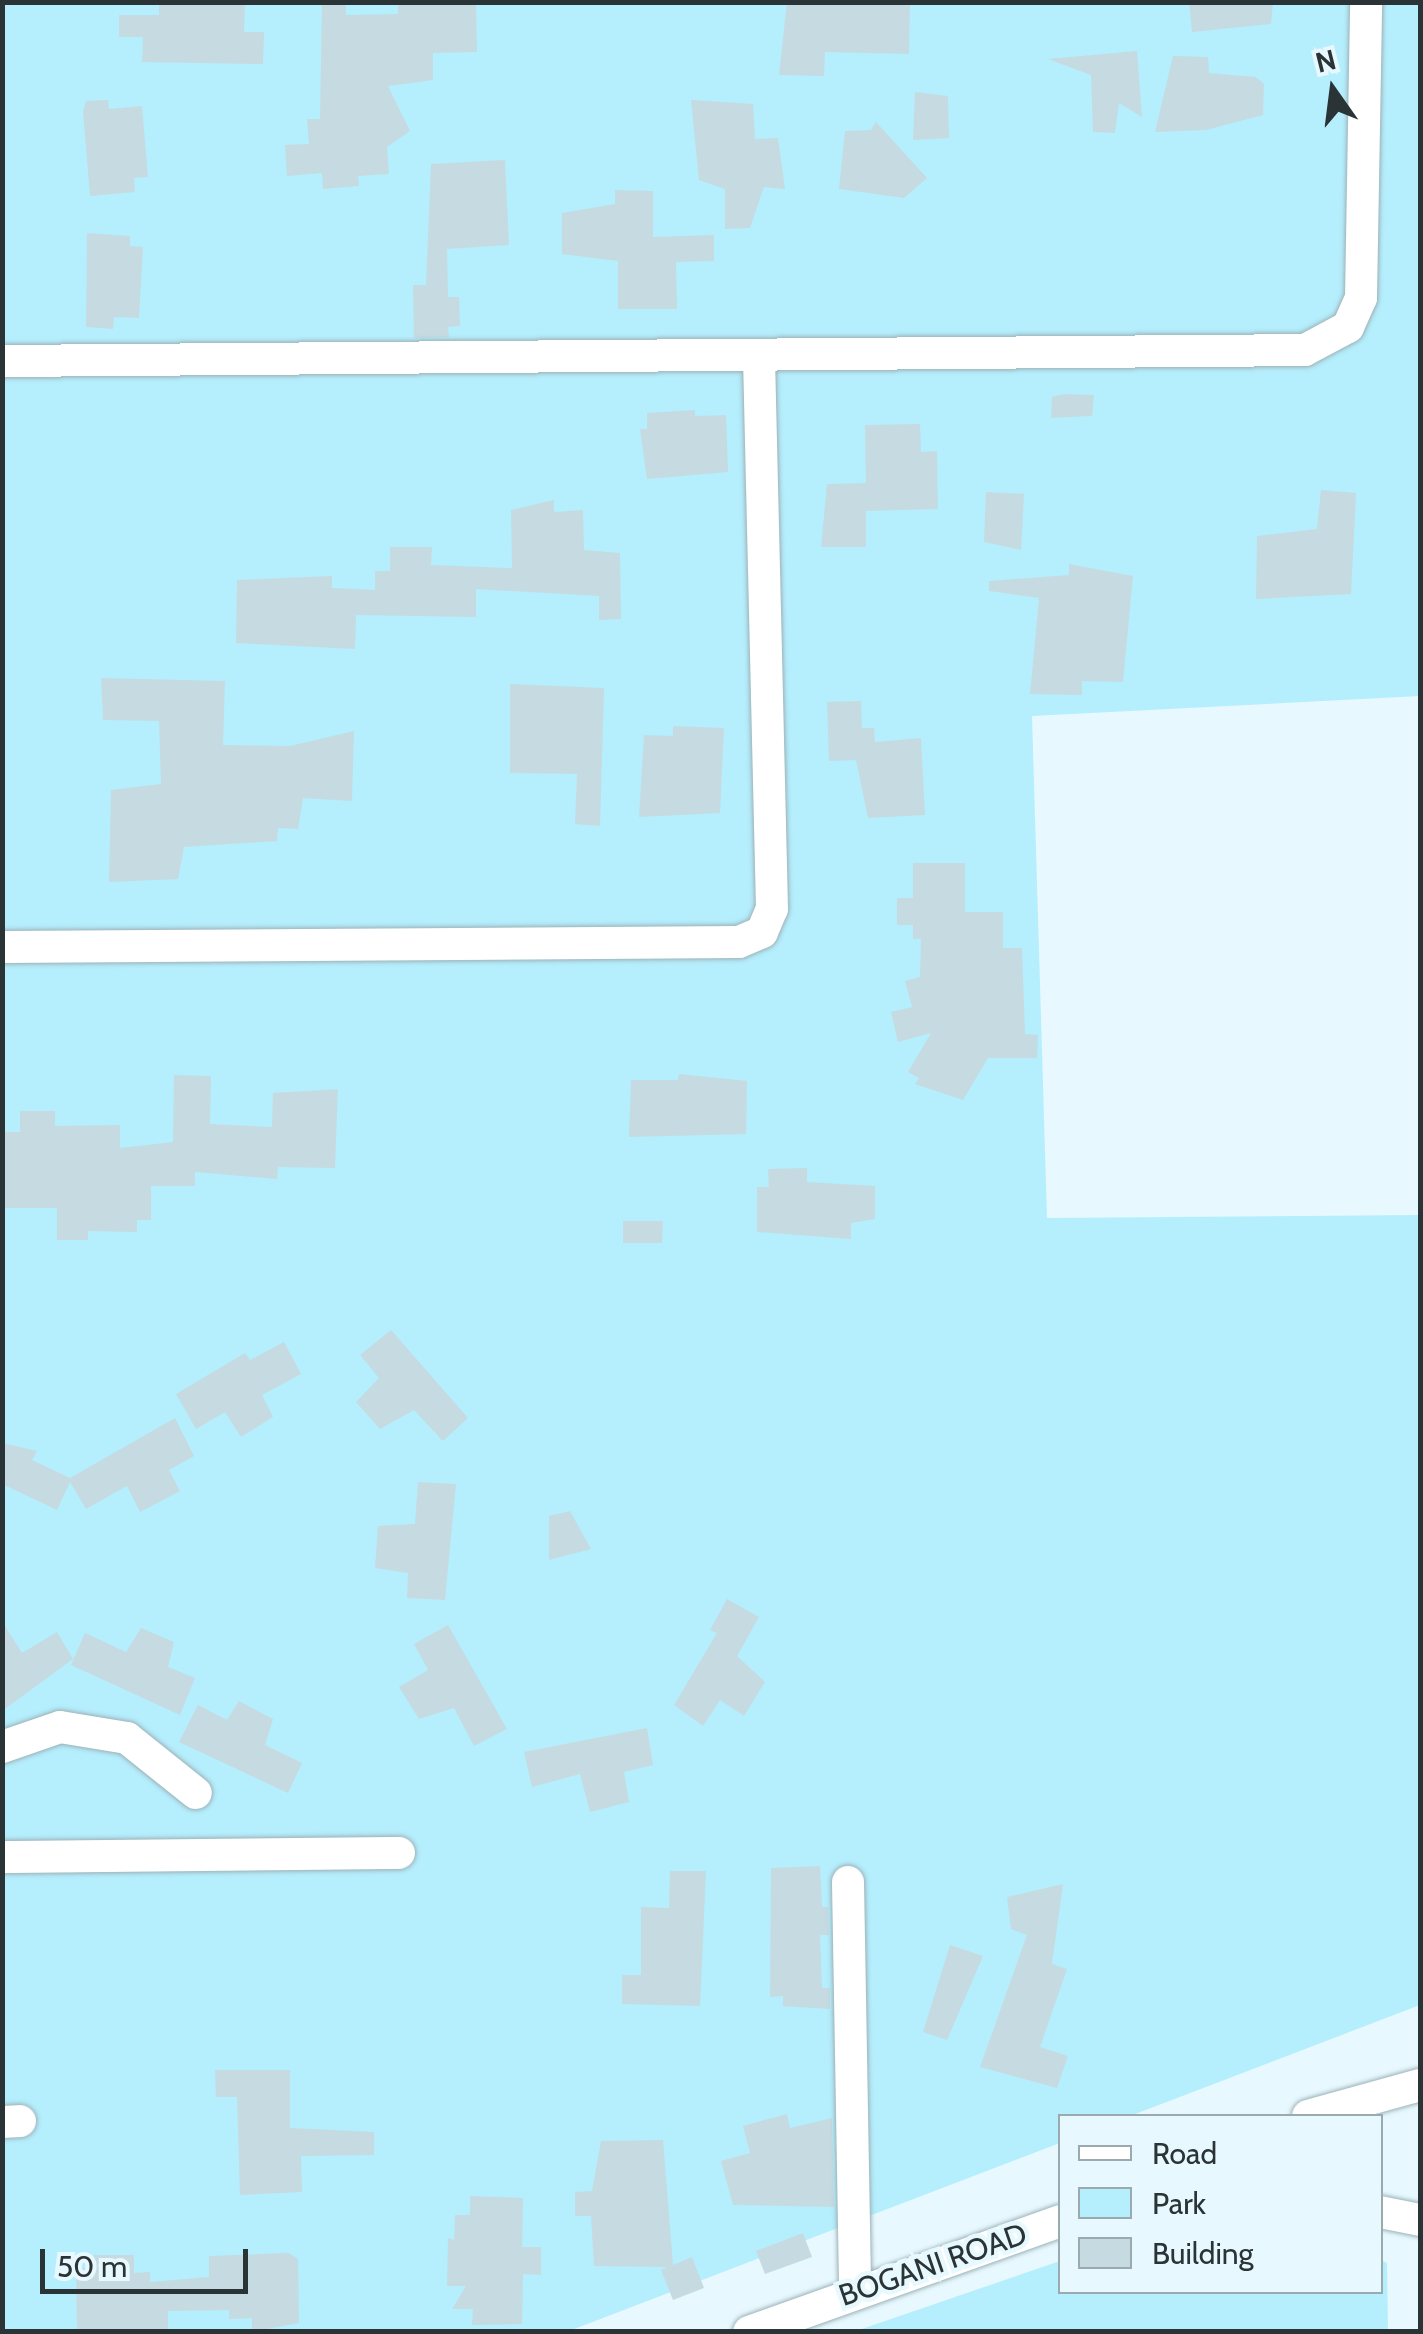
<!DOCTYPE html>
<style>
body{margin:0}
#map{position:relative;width:1423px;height:2334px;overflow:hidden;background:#e7f9fe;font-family:Cabin,sans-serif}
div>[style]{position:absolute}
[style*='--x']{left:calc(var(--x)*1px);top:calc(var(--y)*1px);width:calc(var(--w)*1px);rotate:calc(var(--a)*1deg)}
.green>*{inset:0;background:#b5eefd}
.building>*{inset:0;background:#c5dbe1}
.roads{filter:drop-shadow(0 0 2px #9cb2b8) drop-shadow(0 0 2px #9cb2b8)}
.street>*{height:32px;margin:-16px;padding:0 16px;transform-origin:16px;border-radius:16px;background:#fff}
span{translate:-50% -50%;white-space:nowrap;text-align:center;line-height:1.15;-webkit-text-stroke:9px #e7f9fe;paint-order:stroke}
.street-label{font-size:30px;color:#2a3335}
.frame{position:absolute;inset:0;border:5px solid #2a3335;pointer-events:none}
.legend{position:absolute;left:1058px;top:2114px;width:325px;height:180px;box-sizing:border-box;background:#e7f9fe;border:2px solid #9baaae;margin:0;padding:12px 18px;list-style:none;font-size:30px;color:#2a3335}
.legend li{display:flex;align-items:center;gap:20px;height:50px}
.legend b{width:50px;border:2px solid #9baaae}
.north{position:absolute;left:1283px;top:40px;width:100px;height:100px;-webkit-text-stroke:8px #e7f9fe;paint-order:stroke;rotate:346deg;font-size:28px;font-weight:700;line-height:40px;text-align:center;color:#2a3335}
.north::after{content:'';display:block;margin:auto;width:35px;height:45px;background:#2a3335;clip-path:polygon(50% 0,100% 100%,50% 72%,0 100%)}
.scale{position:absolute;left:40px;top:2249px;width:208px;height:45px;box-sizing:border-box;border:5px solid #2a3335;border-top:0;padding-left:12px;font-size:30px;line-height:35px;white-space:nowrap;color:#2a3335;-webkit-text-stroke:8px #e7f9fe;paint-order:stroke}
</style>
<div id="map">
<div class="green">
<i style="clip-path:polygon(3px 3px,1420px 3px,1420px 696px,1032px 716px,1047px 1218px,1420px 1215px,1420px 2005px,1130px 2116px,1060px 2116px,1060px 2143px,569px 2331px,3px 2332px)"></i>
<i style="clip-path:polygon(1381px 2260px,1387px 2263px,1388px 2331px,856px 2331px,1060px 2261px,1060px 2292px,1380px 2292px)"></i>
</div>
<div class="building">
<i style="clip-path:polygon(159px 2px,245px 2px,244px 32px,264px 32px,263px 64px,142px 62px,143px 37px,119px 37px,119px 15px,159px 15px)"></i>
<i style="clip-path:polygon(322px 2px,346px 2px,346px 15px,398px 14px,398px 2px,476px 2px,477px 52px,433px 53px,433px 80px,388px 86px,410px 131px,387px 147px,389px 174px,358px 176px,359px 186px,323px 189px,322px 173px,287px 176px,285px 145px,309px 144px,307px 119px,320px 119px)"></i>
<i style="clip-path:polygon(787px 2px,910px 2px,909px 54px,825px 52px,824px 76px,779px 75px)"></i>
<i style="clip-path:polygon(1189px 2px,1273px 2px,1271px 24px,1192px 32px)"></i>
<i style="clip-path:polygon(1137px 51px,1142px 117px,1119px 103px,1115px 133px,1093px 132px,1091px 75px,1048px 59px)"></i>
<i style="clip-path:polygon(1173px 56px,1208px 57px,1209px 73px,1256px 77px,1264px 84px,1263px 115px,1206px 130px,1155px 132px)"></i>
<i style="clip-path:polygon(915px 92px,948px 96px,949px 138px,913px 140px)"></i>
<i style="clip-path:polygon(108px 100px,109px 109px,142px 106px,148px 177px,134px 178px,135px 192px,90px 196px,83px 112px,86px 101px)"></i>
<i style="clip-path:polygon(691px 100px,753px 104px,755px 139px,778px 138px,785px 189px,764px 187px,750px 228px,725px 229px,725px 189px,699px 180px)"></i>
<i style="clip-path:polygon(876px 122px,927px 178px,904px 198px,839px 189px,845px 131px,871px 130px)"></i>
<i style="clip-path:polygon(505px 160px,509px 245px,447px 249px,448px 297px,459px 297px,460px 326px,448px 327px,449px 337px,414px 338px,413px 285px,426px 285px,431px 164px)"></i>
<i style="clip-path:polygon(615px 190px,653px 191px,653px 237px,714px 235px,714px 261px,676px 262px,677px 309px,618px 309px,618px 261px,562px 254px,562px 213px,615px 204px)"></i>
<i style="clip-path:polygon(87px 233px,130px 236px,130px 246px,143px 247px,139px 318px,114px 317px,113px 329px,86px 327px)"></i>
<i style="clip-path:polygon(1064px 394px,1094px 395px,1092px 416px,1051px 418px,1052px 397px)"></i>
<i style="clip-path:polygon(695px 410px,695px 416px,726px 415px,728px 472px,647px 479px,640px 429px,647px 429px,647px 413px)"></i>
<i style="clip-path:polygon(920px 424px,921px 452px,937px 451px,938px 509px,866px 511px,866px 547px,821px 547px,827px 484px,866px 483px,865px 425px)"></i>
<i style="clip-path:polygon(1321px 490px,1356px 493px,1351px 594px,1256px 599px,1257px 536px,1317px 529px)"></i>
<i style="clip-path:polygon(986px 492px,1024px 494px,1021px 550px,984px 542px)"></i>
<i style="clip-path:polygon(554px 500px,554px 512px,583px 510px,584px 550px,620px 553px,621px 619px,599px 620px,599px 596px,476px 589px,476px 617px,356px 615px,355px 649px,236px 643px,237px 580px,332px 576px,332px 588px,375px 590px,375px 571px,390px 571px,390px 547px,432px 547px,431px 565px,512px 568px,511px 510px)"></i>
<i style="clip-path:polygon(1069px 564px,1133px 576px,1123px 682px,1082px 681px,1082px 695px,1030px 694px,1039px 598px,989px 591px,989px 581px,1069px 575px)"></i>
<i style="clip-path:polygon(101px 678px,225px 681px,223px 745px,290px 746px,354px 731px,352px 801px,303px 798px,298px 829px,278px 828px,277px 841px,184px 847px,178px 879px,109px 882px,111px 790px,161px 784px,159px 721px,103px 720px)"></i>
<i style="clip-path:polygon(510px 684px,604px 688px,600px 826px,575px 824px,577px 774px,510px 773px)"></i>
<i style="clip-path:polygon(861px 701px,862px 728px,874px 728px,875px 742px,921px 738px,925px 815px,868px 818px,856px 760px,829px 761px,827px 702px)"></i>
<i style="clip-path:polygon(673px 726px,724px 728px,720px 813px,639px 817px,644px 735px,673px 736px)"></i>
<i style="clip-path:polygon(913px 863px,965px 863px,965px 912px,1003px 912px,1003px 948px,1022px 948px,1025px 1034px,1038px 1035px,1037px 1058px,988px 1058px,963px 1100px,915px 1084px,919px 1078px,908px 1072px,931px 1033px,898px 1042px,891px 1012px,912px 1007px,905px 981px,920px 977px,921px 939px,913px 939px,913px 925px,897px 925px,897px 898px,913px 898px)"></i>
<i style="clip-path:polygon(679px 1074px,747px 1081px,746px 1134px,629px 1137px,631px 1080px,678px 1080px)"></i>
<i style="clip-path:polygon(174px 1075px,211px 1076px,210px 1124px,272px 1127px,273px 1093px,338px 1089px,335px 1168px,278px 1167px,277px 1179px,195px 1172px,195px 1186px,151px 1186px,151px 1220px,137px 1220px,137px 1232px,88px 1231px,88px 1240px,57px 1240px,57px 1208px,2px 1208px,2px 1132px,20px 1132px,20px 1111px,55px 1111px,55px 1126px,120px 1125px,120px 1148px,173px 1142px)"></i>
<i style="clip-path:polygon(807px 1168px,807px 1182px,875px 1186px,875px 1219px,851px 1223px,851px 1239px,757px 1232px,757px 1187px,769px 1187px,768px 1169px)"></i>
<i style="clip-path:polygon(623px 1221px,663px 1221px,662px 1243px,623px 1243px)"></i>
<i style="clip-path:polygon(391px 1330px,468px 1418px,443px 1441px,414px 1410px,380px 1429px,356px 1402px,379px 1378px,360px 1355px)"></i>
<i style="clip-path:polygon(284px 1342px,301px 1374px,262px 1395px,273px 1417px,241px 1437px,225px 1412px,196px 1429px,176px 1394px,245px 1353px,250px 1360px)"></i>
<i style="clip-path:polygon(175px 1418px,194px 1456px,169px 1470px,180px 1491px,140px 1512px,127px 1486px,86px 1509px,70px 1482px,57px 1510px,2px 1484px,2px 1443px,37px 1451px,32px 1460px,70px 1478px)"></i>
<i style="clip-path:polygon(418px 1482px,456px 1484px,445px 1600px,407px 1598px,408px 1573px,375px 1568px,378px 1526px,415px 1524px)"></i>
<i style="clip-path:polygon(570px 1511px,591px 1549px,549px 1560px,549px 1516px)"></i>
<i style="clip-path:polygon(727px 1599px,759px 1617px,737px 1656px,765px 1682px,744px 1716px,720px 1700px,703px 1726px,674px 1705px,717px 1633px,710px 1630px)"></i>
<i style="clip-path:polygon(2px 1621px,22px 1653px,57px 1632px,73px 1659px,2px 1711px)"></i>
<i style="clip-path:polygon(448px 1625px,507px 1729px,474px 1746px,454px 1708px,419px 1719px,399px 1687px,428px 1670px,414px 1644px)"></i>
<i style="clip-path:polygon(141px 1628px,174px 1642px,168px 1667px,195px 1678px,180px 1715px,71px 1665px,85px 1633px,126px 1652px)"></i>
<i style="clip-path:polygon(239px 1701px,273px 1719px,265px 1745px,302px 1763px,288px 1793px,179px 1742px,198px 1705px,227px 1720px)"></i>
<i style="clip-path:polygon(647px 1728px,653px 1765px,624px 1772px,629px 1802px,590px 1812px,580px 1774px,532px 1787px,524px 1752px)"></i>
<i style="clip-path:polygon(820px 1866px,822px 1907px,828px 1907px,829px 1935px,820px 1935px,822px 1988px,830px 1988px,830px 2009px,783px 2006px,783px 1996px,770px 1997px,771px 1868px)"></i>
<i style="clip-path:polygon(670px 1871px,706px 1871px,700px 2006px,622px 2004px,622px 1975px,641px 1975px,641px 1907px,669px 1908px)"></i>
<i style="clip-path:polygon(1063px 1884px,1052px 1964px,1067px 1969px,1040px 2047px,1068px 2056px,1057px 2088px,980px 2067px,1027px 1935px,1011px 1929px,1007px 1897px)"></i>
<i style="clip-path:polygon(950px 1945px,983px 1956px,947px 2040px,923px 2032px)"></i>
<i style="clip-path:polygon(215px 2070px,290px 2070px,290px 2128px,374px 2132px,374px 2155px,301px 2156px,302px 2192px,240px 2195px,237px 2097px,216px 2097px)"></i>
<i style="clip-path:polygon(787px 2114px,790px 2128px,832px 2118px,834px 2207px,733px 2205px,721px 2161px,750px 2153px,743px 2126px)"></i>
<i style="clip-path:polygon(663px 2140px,673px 2265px,692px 2257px,704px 2288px,673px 2300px,661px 2270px,667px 2267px,594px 2266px,591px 2216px,575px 2216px,575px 2192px,592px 2191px,601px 2141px)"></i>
<i style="clip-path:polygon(470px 2196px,523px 2198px,522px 2247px,541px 2247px,541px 2275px,523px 2274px,522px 2324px,472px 2325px,473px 2309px,452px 2309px,466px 2286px,447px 2286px,448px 2238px,454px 2240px,455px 2215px,470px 2215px)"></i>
<i style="clip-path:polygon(803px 2233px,812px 2257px,765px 2274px,756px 2251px)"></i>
<i style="clip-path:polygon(289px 2253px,298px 2259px,299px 2323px,252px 2332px,252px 2318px,229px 2319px,229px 2310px,168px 2311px,168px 2332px,77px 2332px,76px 2268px,94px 2269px,94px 2255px,134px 2255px,134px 2273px,150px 2272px,150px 2282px,209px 2277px,209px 2256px)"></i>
</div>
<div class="roads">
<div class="street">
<i style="--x:2;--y:361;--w:1303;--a:-0.48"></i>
<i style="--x:1305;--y:350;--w:49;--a:-28.1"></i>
<i style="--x:1348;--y:327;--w:32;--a:-66"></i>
<i style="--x:1361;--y:298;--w:296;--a:-89"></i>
<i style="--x:2;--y:947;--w:737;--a:-0.39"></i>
<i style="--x:739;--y:942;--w:25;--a:-23"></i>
<i style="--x:762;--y:932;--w:25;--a:-67"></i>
<i style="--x:772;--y:909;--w:552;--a:-91.35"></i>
<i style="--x:2;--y:1747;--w:61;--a:-19"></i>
<i style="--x:60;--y:1727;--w:68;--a:9.3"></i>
<i style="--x:127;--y:1738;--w:88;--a:38.6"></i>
<i style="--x:2;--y:1857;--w:397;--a:-0.6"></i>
<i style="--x:848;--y:1882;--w:408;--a:89"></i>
<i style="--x:1308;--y:2116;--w:116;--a:-15.5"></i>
<i style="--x:2;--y:2122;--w:18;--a:-3"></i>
<i style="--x:1380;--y:2212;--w:41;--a:11.3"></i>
<i style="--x:749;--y:2332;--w:330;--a:-19.6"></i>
</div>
</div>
<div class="street-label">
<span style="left:933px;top:2265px;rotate:-19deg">BOGANI ROAD</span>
</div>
<div class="frame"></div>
<ul class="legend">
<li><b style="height:12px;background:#fff"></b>Road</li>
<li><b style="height:28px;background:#b5eefd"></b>Park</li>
<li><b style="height:28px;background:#c5dbe1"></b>Building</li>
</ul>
<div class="north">N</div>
<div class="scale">50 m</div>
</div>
